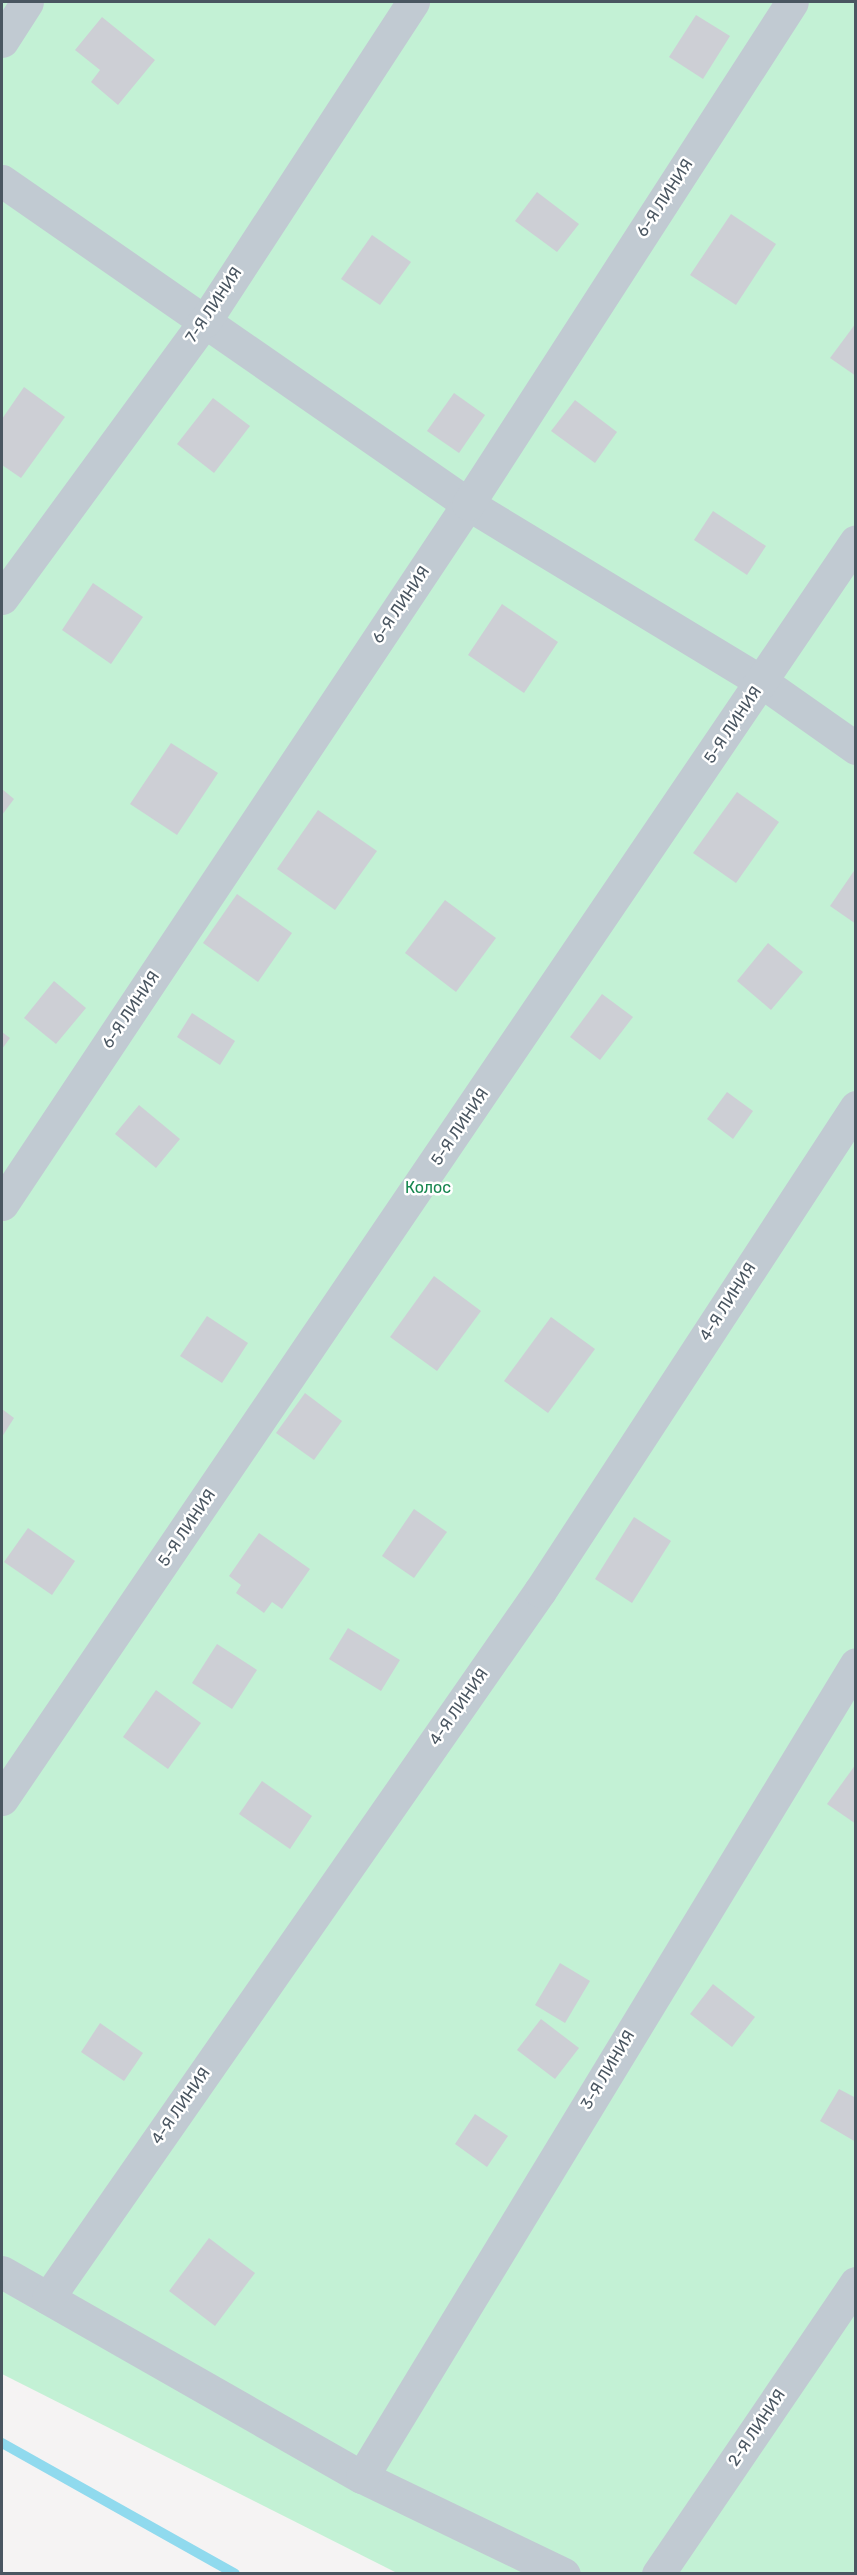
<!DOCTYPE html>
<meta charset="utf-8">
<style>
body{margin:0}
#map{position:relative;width:857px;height:2575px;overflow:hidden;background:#f5f3f3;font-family:Rubik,sans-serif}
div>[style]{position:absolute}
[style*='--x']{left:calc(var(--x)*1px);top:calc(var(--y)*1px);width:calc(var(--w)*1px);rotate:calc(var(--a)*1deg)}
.green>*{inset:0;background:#c3f1d5}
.stream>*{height:10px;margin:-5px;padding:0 5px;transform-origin:5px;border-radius:5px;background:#90daee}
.building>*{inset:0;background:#cdcfd5}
.minor>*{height:33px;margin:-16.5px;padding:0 16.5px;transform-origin:16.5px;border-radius:16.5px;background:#c1cad2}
span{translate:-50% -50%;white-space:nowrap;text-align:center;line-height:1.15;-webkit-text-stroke:5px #fff;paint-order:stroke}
.street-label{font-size:16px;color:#4a5661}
.park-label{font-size:16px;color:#17864f}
.frame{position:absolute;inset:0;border:3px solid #4a5661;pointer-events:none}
</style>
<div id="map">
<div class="green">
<i style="clip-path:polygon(2px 2px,855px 2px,855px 2573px,397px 2573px,2px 2374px)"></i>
</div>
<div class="stream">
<i style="--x:2;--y:2443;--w:267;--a:29.3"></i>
</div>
<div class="building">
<i style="clip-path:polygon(696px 15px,730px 36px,703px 79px,669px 57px)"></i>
<i style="clip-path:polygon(102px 17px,155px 60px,118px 105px,91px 82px,100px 70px,75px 50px)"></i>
<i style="clip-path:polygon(537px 192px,579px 224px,557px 252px,515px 221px)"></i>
<i style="clip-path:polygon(731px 214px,776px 244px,736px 305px,690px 275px)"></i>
<i style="clip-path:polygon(372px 235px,411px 262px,380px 305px,341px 279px)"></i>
<i style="clip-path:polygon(856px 323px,856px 376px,830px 358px)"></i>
<i style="clip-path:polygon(24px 387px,65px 417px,21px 478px,2px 465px,2px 419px)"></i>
<i style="clip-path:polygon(454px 393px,485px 415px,459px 453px,427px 431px)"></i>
<i style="clip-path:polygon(213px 398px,250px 426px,214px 473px,177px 444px)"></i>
<i style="clip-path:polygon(575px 400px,617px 432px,595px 463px,551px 431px)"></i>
<i style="clip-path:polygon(713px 511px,766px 546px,747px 575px,694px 540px)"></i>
<i style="clip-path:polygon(93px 583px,143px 617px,111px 664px,62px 630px)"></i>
<i style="clip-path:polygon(502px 604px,558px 642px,524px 693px,468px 655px)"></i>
<i style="clip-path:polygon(171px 743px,218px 773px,177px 835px,130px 804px)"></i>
<i style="clip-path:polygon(2px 789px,14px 799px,2px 815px)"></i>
<i style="clip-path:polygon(737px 792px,779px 822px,736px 883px,693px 853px)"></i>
<i style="clip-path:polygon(318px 810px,377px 851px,335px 910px,277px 869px)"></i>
<i style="clip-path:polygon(856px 868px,856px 924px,830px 906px)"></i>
<i style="clip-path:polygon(237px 894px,292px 933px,258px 982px,203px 943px)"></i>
<i style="clip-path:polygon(445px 900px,496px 938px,456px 992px,405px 953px)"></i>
<i style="clip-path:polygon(768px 943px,803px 972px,771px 1010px,737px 981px)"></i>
<i style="clip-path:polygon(54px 981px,86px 1008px,56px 1044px,24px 1018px)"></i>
<i style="clip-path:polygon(602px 994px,633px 1017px,600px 1060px,570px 1037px)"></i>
<i style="clip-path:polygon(192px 1013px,235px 1041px,220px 1065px,177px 1037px)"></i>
<i style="clip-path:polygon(2px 1032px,10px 1038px,2px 1049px)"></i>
<i style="clip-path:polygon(727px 1092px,753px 1111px,733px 1139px,707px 1119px)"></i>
<i style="clip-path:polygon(139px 1105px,180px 1139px,156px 1168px,115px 1134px)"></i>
<i style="clip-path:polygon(434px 1276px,481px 1311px,437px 1371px,390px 1337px)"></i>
<i style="clip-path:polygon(207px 1316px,248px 1343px,222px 1383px,180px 1356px)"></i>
<i style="clip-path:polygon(551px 1317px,595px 1349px,548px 1413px,504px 1381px)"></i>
<i style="clip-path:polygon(305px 1393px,342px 1421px,314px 1460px,276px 1433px)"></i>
<i style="clip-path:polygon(2px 1409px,14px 1418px,2px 1437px)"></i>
<i style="clip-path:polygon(414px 1509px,447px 1532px,414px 1578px,382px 1556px)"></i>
<i style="clip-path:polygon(634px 1517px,671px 1541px,632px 1603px,595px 1579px)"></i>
<i style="clip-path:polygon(28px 1528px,75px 1561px,52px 1595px,4px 1562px)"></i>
<i style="clip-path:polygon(259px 1533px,310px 1569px,282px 1609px,272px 1602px,264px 1613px,236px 1593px,241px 1585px,229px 1576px)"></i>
<i style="clip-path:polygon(348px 1628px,400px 1660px,381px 1691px,329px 1659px)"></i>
<i style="clip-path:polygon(217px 1644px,257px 1670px,232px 1709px,192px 1683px)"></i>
<i style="clip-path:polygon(156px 1690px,201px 1723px,168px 1769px,123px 1737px)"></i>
<i style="clip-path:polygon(856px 1764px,856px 1824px,827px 1804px)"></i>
<i style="clip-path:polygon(262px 1781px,312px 1816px,290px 1849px,239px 1814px)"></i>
<i style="clip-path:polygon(560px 1963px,590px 1981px,565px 2023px,535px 2005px)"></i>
<i style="clip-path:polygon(713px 1984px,755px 2017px,732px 2047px,690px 2014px)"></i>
<i style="clip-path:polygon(541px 2019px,579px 2048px,555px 2079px,517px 2050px)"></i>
<i style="clip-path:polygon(100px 2023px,143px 2053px,124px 2081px,81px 2052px)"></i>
<i style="clip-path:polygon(839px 2089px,856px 2098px,856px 2142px,820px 2121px)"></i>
<i style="clip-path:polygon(475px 2114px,508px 2136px,487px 2167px,455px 2144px)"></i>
<i style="clip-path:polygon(209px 2238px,255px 2273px,215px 2326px,169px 2291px)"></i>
</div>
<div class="minor">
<i style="--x:2;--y:41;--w:46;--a:-57.3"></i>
<i style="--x:2;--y:181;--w:567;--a:34.73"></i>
<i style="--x:468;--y:504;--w:344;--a:31.2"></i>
<i style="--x:762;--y:682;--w:115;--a:35.1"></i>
<i style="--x:2;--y:598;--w:343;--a:-53.8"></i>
<i style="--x:205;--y:321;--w:381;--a:-56.9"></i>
<i style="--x:2;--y:1204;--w:841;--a:-56.35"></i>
<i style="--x:468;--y:504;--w:597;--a:-57.16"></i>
<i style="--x:2;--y:1799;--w:1520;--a:-55.83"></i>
<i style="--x:2;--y:2272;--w:414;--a:29.7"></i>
<i style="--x:362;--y:2477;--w:224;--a:25.7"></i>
<i style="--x:48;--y:2298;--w:861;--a:-55.17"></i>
<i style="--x:540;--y:1591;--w:578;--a:-56.86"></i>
<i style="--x:362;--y:2477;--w:951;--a:-58.72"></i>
<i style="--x:658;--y:2574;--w:352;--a:-55.8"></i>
</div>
<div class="street-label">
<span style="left:665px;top:198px;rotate:-57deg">6-Я ЛИНИЯ</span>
<span style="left:214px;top:305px;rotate:-56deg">7-Я ЛИНИЯ</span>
<span style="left:401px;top:605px;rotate:-56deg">6-Я ЛИНИЯ</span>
<span style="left:733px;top:725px;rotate:-56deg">5-Я ЛИНИЯ</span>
<span style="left:131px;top:1010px;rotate:-56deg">6-Я ЛИНИЯ</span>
<span style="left:460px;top:1127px;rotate:-56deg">5-Я ЛИНИЯ</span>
<span style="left:728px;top:1302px;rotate:-57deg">4-Я ЛИНИЯ</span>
<span style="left:187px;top:1528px;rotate:-56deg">5-Я ЛИНИЯ</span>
<span style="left:459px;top:1707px;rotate:-55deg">4-Я ЛИНИЯ</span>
<span style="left:608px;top:2070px;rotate:-59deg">3-Я ЛИНИЯ</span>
<span style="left:181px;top:2106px;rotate:-55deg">4-Я ЛИНИЯ</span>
<span style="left:757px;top:2428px;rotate:-56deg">2-Я ЛИНИЯ</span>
</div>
<div class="park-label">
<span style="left:428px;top:1188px">Колос</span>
</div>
<div class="frame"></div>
</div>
